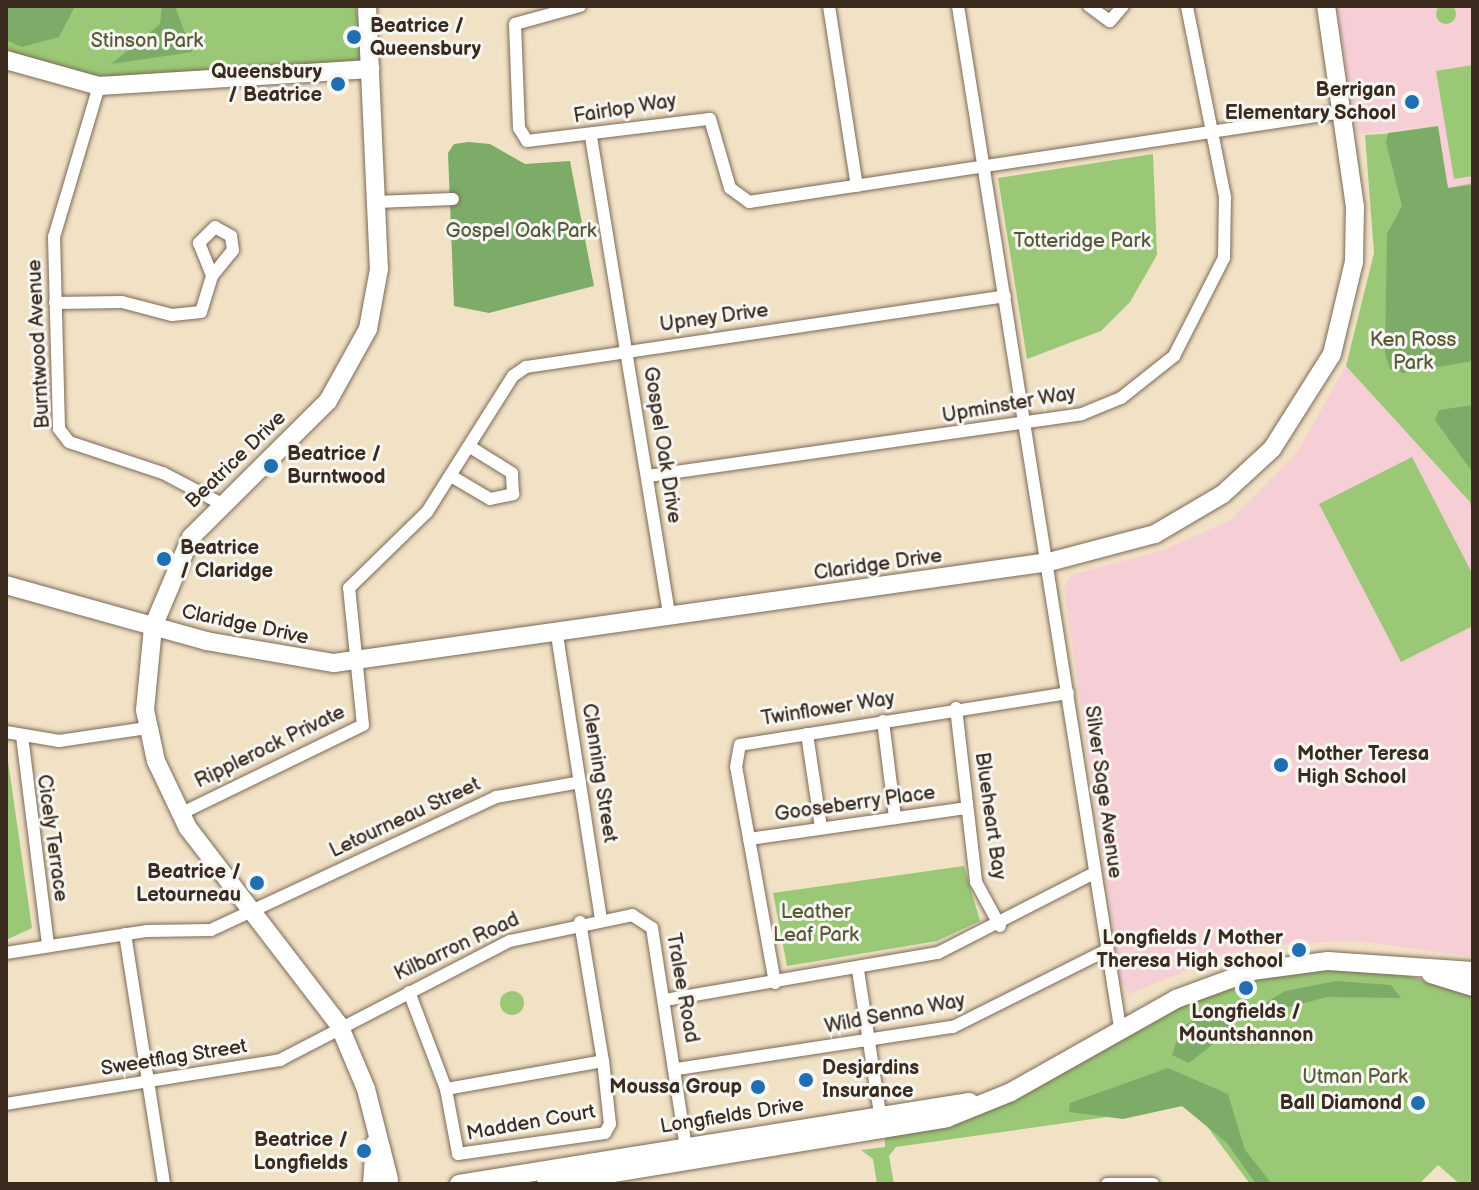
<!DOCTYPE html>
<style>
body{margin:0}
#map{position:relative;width:1479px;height:1190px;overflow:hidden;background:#f1e1c5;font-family:"Balsamiq Sans",sans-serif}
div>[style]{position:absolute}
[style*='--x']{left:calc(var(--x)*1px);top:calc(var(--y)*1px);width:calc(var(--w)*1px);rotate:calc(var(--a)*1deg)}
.built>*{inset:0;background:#f6cfd6}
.green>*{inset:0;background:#9bc876}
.round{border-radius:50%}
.forest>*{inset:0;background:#7cac67}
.roads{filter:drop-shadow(0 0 2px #7b6a58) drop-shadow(0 0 2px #7b6a58)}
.street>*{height:12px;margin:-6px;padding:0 6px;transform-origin:6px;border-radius:6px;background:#fff}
.secondary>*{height:18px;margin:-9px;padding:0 9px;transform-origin:9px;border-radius:9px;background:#fff}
.dots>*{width:22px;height:22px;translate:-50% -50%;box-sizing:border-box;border:4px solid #f6f6f2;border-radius:50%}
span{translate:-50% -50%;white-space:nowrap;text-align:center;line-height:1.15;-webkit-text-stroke:6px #f6f6f2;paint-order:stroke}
.poi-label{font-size:20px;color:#3b2a1e;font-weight:700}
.left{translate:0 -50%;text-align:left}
.right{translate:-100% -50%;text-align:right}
.park-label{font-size:20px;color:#585938}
.street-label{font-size:20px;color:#3b2a1e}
.frame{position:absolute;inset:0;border:8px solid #3b2a1e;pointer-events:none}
</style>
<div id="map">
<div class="built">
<i style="clip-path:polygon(1337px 6px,1473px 6px,1473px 185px,1448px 189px,1438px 126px,1357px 134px)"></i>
<i style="clip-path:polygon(1346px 366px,1473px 499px,1473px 957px,1358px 941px,1296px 943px,1229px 953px,1129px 994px,1121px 982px,1064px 588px,1071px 575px,1161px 551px,1231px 520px,1297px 453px)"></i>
</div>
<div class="green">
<i class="round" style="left:1436px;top:4px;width:20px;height:20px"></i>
<i style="clip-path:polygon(6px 6px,356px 6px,363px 60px,151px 78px,75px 75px,6px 54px)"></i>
<i style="clip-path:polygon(1473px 65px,1473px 176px,1454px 179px,1436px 71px)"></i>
<i style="clip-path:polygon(1435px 131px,1448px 188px,1473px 183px,1473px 520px,1470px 502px,1346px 366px,1374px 253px,1365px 135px)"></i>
<i style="clip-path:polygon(1153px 154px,1157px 255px,1130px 302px,1101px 331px,1027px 359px,998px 178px)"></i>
<i style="clip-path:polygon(1412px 457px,1473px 575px,1473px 626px,1401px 662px,1319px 504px)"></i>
<i style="clip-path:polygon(6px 747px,32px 928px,6px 940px)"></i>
<i style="clip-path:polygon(964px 866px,980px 921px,937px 941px,787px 966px,773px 893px)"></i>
<i style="clip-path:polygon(1324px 969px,1396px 973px,1473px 993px,1473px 1184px,1460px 1184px,1438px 1165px,1419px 1184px,1250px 1184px,1191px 1105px,896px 1147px,889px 1156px,894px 1184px,877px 1184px,873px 1159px,861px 1150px,885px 1147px,885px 1136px,950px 1124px,1172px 1006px,1248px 979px)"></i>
<i class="round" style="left:500px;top:991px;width:24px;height:24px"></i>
</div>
<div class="forest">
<i style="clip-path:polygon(6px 6px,75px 6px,59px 37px,22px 47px,6px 40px)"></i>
<i style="clip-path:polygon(162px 6px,175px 6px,192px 52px,111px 64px,160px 24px)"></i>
<i style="clip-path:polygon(1438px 126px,1448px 188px,1473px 185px,1473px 361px,1403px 373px,1390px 369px,1385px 354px,1387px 234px,1402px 206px,1386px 142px,1388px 133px)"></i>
<i style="clip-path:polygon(469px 142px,490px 144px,525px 164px,570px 161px,594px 286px,489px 313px,454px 306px,448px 153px,454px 144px)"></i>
<i style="clip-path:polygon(1473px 405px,1473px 473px,1435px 420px,1439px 410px)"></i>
<i style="clip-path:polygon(1336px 981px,1391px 985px,1401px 998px,1327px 997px,1274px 1011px,1257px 1008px,1285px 991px)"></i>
<i style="clip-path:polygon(1223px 1005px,1236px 1011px,1231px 1030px,1189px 1063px,1172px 1055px,1181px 1027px)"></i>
<i style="clip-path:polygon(1168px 1068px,1228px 1094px,1245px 1150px,1272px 1184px,1256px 1184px,1227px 1143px,1182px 1106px,1123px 1119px,1069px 1112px,1070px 1103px)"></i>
</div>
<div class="roads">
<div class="street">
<i style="--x:580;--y:6;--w:67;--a:164.5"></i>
<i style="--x:515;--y:24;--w:104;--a:87.8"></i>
<i style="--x:519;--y:128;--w:15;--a:58"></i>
<i style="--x:527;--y:141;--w:184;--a:-6.9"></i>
<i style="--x:710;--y:119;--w:72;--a:73.8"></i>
<i style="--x:730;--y:188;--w:24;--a:36"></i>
<i style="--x:749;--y:202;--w:600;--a:-8.63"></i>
<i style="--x:829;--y:6;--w:182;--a:81.2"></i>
<i style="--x:958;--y:6;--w:1035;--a:80.99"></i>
<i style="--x:1089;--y:6;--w:26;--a:36"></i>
<i style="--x:1110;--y:21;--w:20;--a:-49"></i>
<i style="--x:99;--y:86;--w:158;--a:106.6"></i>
<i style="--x:54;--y:237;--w:192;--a:88.5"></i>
<i style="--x:59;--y:429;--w:16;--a:52"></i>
<i style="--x:69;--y:442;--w:99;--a:18.3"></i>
<i style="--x:163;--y:473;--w:62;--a:27.8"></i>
<i style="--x:591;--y:137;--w:486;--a:80.7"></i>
<i style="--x:376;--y:202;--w:77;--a:-2.2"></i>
<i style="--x:55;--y:303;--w:67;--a:-0.9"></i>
<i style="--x:122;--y:302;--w:52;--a:14.6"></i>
<i style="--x:172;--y:315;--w:29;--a:-6"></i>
<i style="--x:201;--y:312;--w:38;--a:-73"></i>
<i style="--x:212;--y:276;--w:33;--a:-51"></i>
<i style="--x:233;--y:250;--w:14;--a:-98"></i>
<i style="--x:231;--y:236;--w:18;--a:-151"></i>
<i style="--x:215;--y:227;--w:23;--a:135"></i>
<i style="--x:199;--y:243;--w:35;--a:68"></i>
<i style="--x:451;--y:476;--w:45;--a:30.5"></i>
<i style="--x:490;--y:499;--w:24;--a:-12"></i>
<i style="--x:513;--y:494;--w:21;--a:-93"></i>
<i style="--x:512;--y:473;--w:49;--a:-148.2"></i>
<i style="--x:648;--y:476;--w:438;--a:-8.1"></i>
<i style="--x:1082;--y:414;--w:42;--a:-22.3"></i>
<i style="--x:1121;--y:398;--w:68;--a:-38.4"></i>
<i style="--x:1174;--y:356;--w:110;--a:-63"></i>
<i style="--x:1224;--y:258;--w:61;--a:-89.1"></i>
<i style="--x:1225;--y:197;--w:195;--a:-101.3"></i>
<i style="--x:557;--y:635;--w:286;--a:81.2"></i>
<i style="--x:956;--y:708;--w:175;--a:83.4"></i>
<i style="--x:976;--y:882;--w:50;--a:61.4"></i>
<i style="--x:883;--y:721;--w:98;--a:82.9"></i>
<i style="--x:6;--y:732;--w:54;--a:9.6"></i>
<i style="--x:59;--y:741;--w:89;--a:-8.4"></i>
<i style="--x:807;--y:734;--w:95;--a:81.5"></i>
<i style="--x:22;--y:736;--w:212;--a:82.9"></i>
<i style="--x:180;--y:814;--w:203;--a:-25.9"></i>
<i style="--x:363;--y:725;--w:138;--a:-95.8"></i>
<i style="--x:349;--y:588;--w:109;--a:-44.3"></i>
<i style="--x:427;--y:512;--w:161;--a:-57.7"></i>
<i style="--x:513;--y:376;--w:16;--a:-35"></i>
<i style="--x:526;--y:367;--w:484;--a:-8.4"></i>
<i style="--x:749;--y:839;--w:219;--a:-8.1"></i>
<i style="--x:125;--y:934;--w:253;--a:81.1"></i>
<i style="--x:6;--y:953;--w:143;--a:-8.9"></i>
<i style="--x:147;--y:931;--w:64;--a:-0.9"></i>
<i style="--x:211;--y:930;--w:315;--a:-25"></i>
<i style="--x:496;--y:797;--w:85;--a:-10.1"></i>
<i style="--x:858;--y:970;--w:153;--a:81.3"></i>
<i style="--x:775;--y:983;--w:219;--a:-100.2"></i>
<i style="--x:736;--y:767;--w:22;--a:-80"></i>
<i style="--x:740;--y:745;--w:332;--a:-9"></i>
<i style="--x:409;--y:992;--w:104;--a:69.1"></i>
<i style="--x:446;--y:1089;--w:66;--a:79.5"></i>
<i style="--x:458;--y:1154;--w:148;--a:-8.1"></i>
<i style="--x:605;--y:1133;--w:10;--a:-61"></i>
<i style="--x:610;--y:1124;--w:63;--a:-96.3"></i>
<i style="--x:603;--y:1061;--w:141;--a:-99.4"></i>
<i style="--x:665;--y:1000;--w:277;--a:-9.8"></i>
<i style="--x:938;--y:953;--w:175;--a:-27.1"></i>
<i style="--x:677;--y:1069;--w:279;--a:-8.7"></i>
<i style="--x:953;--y:1027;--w:170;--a:-26.6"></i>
<i style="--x:446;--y:1089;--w:159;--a:-10.1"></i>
<i style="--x:6;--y:1104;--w:278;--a:-9.1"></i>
<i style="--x:280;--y:1060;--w:259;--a:-27.4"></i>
<i style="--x:510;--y:941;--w:125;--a:-12"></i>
<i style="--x:632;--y:915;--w:24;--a:33"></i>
<i style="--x:652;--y:928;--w:229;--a:81.2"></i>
<i style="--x:1107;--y:1184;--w:46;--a:0"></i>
</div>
<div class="secondary">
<i style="--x:367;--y:6;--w:263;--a:87.4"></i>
<i style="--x:379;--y:269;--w:61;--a:100.4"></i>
<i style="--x:368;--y:329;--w:82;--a:119.1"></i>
<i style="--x:328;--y:401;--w:193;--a:135.2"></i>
<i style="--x:191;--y:537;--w:98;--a:112.9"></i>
<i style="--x:153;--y:627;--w:83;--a:95.5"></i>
<i style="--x:145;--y:710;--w:52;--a:77.8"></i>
<i style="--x:156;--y:761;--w:74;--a:64.5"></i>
<i style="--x:188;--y:828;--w:248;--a:52.5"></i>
<i style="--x:339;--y:1025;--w:69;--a:67.1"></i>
<i style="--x:366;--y:1089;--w:93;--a:75.7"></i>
<i style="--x:6;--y:60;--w:97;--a:15.6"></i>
<i style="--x:99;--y:86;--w:272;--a:-3.6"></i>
<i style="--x:6;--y:585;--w:208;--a:15.6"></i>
<i style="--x:206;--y:641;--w:130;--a:9.8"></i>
<i style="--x:334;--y:663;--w:722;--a:-8.04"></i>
<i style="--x:1049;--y:562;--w:110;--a:-14.8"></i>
<i style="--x:1155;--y:534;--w:79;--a:-30.5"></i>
<i style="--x:1223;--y:494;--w:67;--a:-42.6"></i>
<i style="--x:1272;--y:449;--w:112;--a:-57.7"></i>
<i style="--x:1332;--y:354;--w:95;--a:-76.6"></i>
<i style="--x:1354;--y:262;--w:55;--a:-89"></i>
<i style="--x:1355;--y:207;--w:203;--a:-98.2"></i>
<i style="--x:1431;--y:974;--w:44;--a:17.2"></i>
<i style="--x:372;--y:1184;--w:41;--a:-85.8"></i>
<i style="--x:459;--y:1184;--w:517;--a:-9.13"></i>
<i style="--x:546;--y:1184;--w:406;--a:-9.3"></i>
<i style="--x:947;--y:1118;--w:69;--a:-22.1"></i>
<i style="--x:1011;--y:1092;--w:189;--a:-29.4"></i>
<i style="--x:1176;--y:999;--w:81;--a:-20.2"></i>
<i style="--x:1252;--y:971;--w:77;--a:-7.5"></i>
<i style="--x:1328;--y:961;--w:145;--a:3.9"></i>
</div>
</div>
<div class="dots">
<i style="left:354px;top:37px;background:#1f6fb2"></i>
<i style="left:338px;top:84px;background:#1f6fb2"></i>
<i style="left:1412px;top:102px;background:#1f6fb2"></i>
<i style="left:271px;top:466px;background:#1f6fb2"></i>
<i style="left:164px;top:559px;background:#1f6fb2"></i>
<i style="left:1281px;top:765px;background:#1f6fb2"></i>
<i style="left:257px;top:883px;background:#1f6fb2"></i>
<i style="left:1299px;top:950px;background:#1f6fb2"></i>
<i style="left:1246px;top:988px;background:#1f6fb2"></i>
<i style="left:806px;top:1080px;background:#1f6fb2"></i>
<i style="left:758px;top:1087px;background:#1f6fb2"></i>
<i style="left:1418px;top:1103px;background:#1f6fb2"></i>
<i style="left:364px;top:1151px;background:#1f6fb2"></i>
</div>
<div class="poi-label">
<span class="left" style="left:370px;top:38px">Beatrice /<br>Queensbury</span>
<span class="right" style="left:322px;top:84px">Queensbury<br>/ Beatrice</span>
<span class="right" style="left:1396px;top:102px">Berrigan<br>Elementary School</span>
<span class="left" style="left:287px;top:466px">Beatrice /<br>Burntwood</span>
<span class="left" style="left:180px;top:560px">Beatrice<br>/ Claridge</span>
<span class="left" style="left:1297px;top:766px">Mother Teresa<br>High School</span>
<span class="right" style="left:241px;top:884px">Beatrice /<br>Letourneau</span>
<span class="right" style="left:1283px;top:950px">Longfields / Mother<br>Theresa High school</span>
<span style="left:1246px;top:1024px">Longfields /<br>Mountshannon</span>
<span class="left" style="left:822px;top:1080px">Desjardins<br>Insurance</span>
<span class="right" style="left:742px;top:1087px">Moussa Group</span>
<span class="right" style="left:1402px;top:1103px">Ball Diamond</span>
<span class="right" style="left:348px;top:1152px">Beatrice /<br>Longfields</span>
</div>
<div class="park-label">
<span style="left:147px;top:41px">Stinson Park</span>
<span style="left:521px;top:231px">Gospel Oak Park</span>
<span style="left:1082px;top:241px">Totteridge Park</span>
<span style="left:1413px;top:352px">Ken Ross<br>Park</span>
<span style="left:816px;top:924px">Leather<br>Leaf Park</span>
<span style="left:1355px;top:1077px">Utman Park</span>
</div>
<div class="street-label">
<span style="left:625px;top:109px;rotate:-9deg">Fairlop Way</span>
<span style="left:714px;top:318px;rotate:-8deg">Upney Drive</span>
<span style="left:39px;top:344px;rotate:-93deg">Burntwood Avenue</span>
<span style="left:1009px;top:405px;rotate:-10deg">Upminster Way</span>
<span style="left:662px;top:445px;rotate:81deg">Gospel Oak Drive</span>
<span style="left:236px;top:460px;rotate:-44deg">Beatrice Drive</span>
<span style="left:878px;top:565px;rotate:-8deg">Claridge Drive</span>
<span style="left:245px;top:625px;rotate:12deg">Claridge Drive</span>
<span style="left:828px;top:709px;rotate:-9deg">Twinflower Way</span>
<span style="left:270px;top:747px;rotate:-26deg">Ripplerock Private</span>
<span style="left:599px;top:773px;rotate:81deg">Clenning Street</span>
<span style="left:1103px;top:792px;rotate:82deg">Silver Sage Avenue</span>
<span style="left:855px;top:804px;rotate:-8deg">Gooseberry Place</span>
<span style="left:990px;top:816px;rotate:82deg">Blueheart Bay</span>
<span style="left:405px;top:818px;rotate:-25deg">Letourneau Street</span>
<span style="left:52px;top:838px;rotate:82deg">Cicely Terrace</span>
<span style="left:457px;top:947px;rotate:-25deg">Kilbarron Road</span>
<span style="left:682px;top:988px;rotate:80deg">Tralee Road</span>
<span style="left:895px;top:1014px;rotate:-11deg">Wild Senna Way</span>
<span style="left:174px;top:1058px;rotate:-9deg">Sweetflag Street</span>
<span style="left:732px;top:1116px;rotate:-9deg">Longfields Drive</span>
<span style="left:531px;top:1123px;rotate:-10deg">Madden Court</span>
</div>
<div class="frame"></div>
</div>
